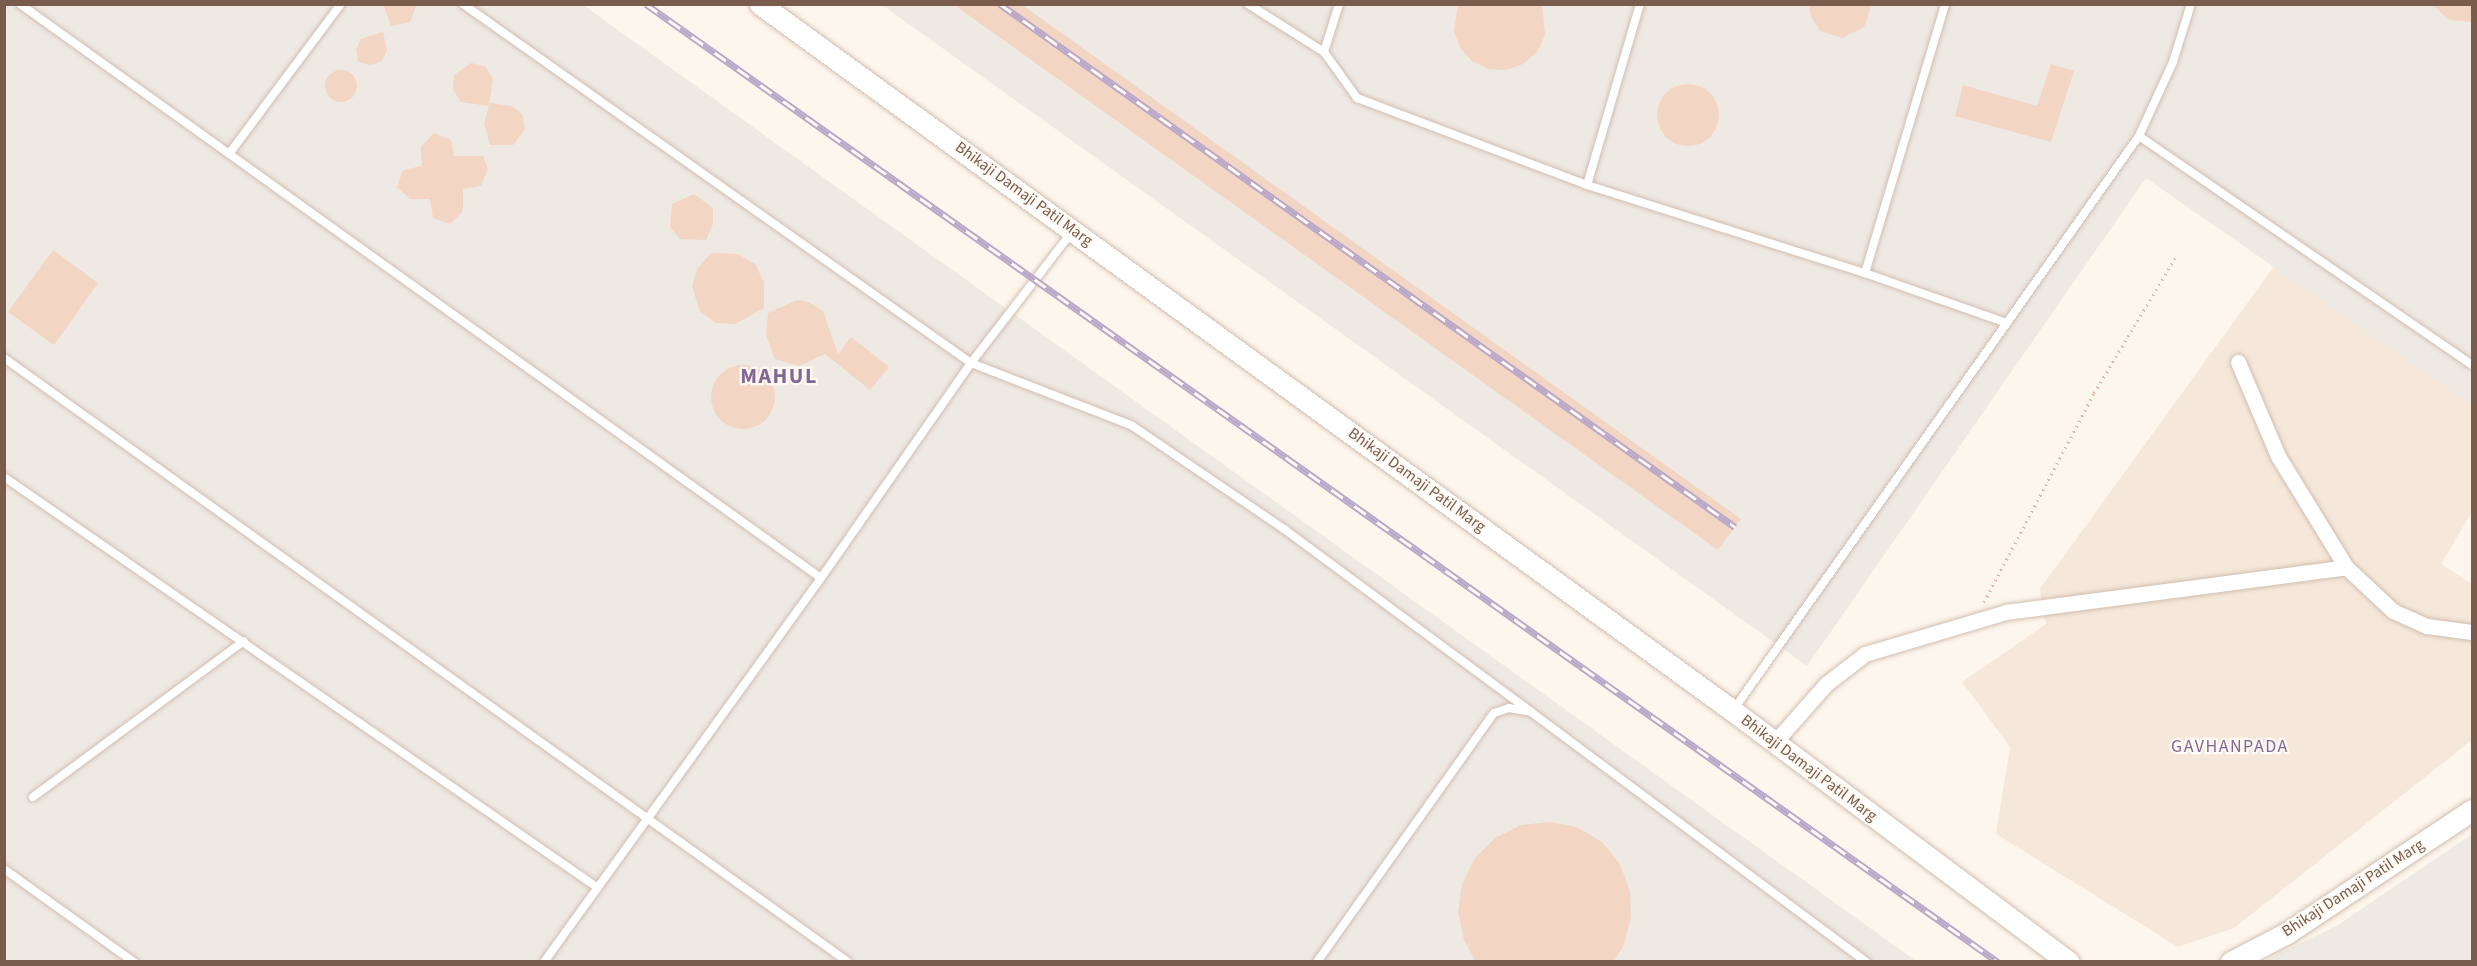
<!DOCTYPE html>
<style>
body{margin:0}
#map{position:relative;width:2477px;height:966px;overflow:hidden;background:#fdf6ec;font-family:"Source Sans 3",sans-serif}
div>[style]{position:absolute}
[style*='--x']{left:calc(var(--x)*1px);top:calc(var(--y)*1px);width:calc(var(--w)*1px);rotate:calc(var(--a)*1deg)}
.residential>*{inset:0;background:#f5e8da}
.industrial>*{inset:0;background:#efe9e4}
.building>*{inset:0;background:#f3d5c3}
.round{border-radius:50%}
.path>*{height:3px;margin-top:-1.5px;transform-origin:0;background:repeating-linear-gradient(90deg,#d9b8a5 0 1.5px,transparent 0 6px)}
.roads{filter:drop-shadow(0 0 2px #d1beb0) drop-shadow(0 0 2px #d1beb0)}
.lane>*{height:8px;margin:-4px;padding:0 4px;transform-origin:4px;border-radius:4px;background:#fff}
.street>*{height:15px;margin:-7.5px;padding:0 7.5px;transform-origin:7.5px;border-radius:7.5px;background:#fff}
.secondary>*{height:21px;margin:-10.5px;padding:0 10.5px;transform-origin:10.5px;border-radius:10.5px;background:#fff}
.rail>*{height:7px;margin-top:-3.5px;transform-origin:0;background:repeating-linear-gradient(90deg,#fffaf3 0 14px,#b9a8c9 0 28px);box-sizing:border-box;border-block:2px solid #b9a8c9}
span{translate:-50% -50%;white-space:nowrap;text-align:center;line-height:1.15;-webkit-text-stroke:4.5px #fffaf3;paint-order:stroke}
.street-label{font-size:16px;color:#7a5c4d}
.neighbourhood-label{font-size:18px;color:#846695;letter-spacing:1.5px}
.district-label{font-size:22px;color:#846695;font-weight:700;letter-spacing:1.5px}
.frame{position:absolute;inset:0;border:6px solid #7a5c4d;pointer-events:none}
</style>
<div id="map">
<div class="residential">
<i style="clip-path:polygon(2277px 262px,2472px 404px,2472px 512px,2441px 564px,2472px 584px,2472px 740px,2234px 928px,2178px 947px,1996px 834px,2010px 747px,1962px 682px,2046px 624px,2040px 589px)"></i>
</div>
<div class="industrial">
<i style="clip-path:polygon(5px 4px,583px 5px,1916px 961px,5px 962px)"></i>
<i style="clip-path:polygon(882px 5px,2472px 5px,2472px 405px,2146px 178px,1807px 666px)"></i>
<i style="clip-path:polygon(2472px 834px,2472px 961px,2264px 961px,2338px 925px)"></i>
</div>
<div class="building">
<i style="clip-path:polygon(383px 4px,417px 4px,410px 22px,391px 26px)"></i>
<i style="clip-path:polygon(953px 4px,1021px 4px,1741px 519px,1718px 550px)"></i>
<i style="clip-path:polygon(1458px 4px,1542px 4px,1545px 35px,1537px 52px,1523px 64px,1506px 70px,1488px 69px,1472px 61px,1460px 48px,1454px 31px)"></i>
<i style="clip-path:polygon(1809px 4px,1872px 4px,1864px 27px,1842px 38px,1820px 31px,1811px 17px)"></i>
<i style="clip-path:polygon(2432px 4px,2472px 4px,2472px 22px,2449px 20px)"></i>
<i style="clip-path:polygon(383px 32px,387px 50px,382px 61px,371px 65px,358px 62px,356px 49px,361px 39px)"></i>
<i style="clip-path:polygon(471px 63px,485px 66px,493px 78px,489px 106px,461px 102px,453px 90px,454px 75px)"></i>
<i style="clip-path:polygon(2051px 64px,2074px 71px,2051px 142px,1955px 116px,1963px 85px,2037px 106px)"></i>
<i class="round" style="left:325px;top:70px;width:32px;height:32px"></i>
<i class="round" style="left:1657px;top:84px;width:62px;height:62px"></i>
<i style="clip-path:polygon(490px 103px,511px 106px,522px 114px,525px 129px,513px 145px,490px 145px,484px 123px)"></i>
<i style="clip-path:polygon(434px 133px,451px 140px,454px 156px,483px 156px,488px 169px,481px 186px,463px 189px,463px 211px,450px 224px,433px 218px,430px 199px,410px 199px,397px 187px,403px 170px,422px 166px,421px 147px)"></i>
<i style="clip-path:polygon(694px 194px,713px 208px,713px 224px,706px 240px,680px 239px,670px 227px,672px 204px)"></i>
<i style="clip-path:polygon(53px 250px,98px 283px,54px 345px,8px 312px)"></i>
<i style="clip-path:polygon(711px 253px,738px 254px,755px 264px,764px 282px,764px 308px,735px 324px,716px 323px,700px 312px,692px 286px,697px 269px)"></i>
<i style="clip-path:polygon(797px 300px,808px 302px,823px 311px,838px 354px,851px 337px,889px 367px,870px 390px,825px 354px,799px 366px,775px 359px,766px 335px,768px 313px)"></i>
<i class="round" style="left:711px;top:365px;width:64px;height:64px"></i>
<i style="clip-path:polygon(1549px 822px,1577px 827px,1602px 842px,1620px 864px,1630px 891px,1631px 919px,1623px 947px,1613px 962px,1476px 962px,1464px 940px,1458px 912px,1462px 884px,1475px 858px,1495px 838px,1521px 825px)"></i>
</div>
<div class="path">
<i style="--x:1984;--y:602;--w:236;--a:-62.2"></i>
<i style="--x:2094;--y:393;--w:161;--a:-59"></i>
</div>
<div class="roads">
<div class="lane">
<i style="--x:20;--y:4;--w:985;--a:35.63"></i>
<i style="--x:821;--y:578;--w:473;--a:125.8"></i>
<i style="--x:463;--y:4;--w:622;--a:35.25"></i>
<i style="--x:971;--y:363;--w:172;--a:21.2"></i>
<i style="--x:1131;--y:425;--w:185;--a:34.2"></i>
<i style="--x:1284;--y:529;--w:307;--a:36.5"></i>
<i style="--x:1248;--y:4;--w:90;--a:32.3"></i>
<i style="--x:1324;--y:52;--w:57;--a:54.3"></i>
<i style="--x:1357;--y:98;--w:246;--a:20.7"></i>
<i style="--x:1587;--y:185;--w:292;--a:17.6"></i>
<i style="--x:1865;--y:273;--w:147;--a:19.4"></i>
<i style="--x:1324;--y:52;--w:50;--a:-72.6"></i>
<i style="--x:2139;--y:136;--w:81;--a:-65.3"></i>
<i style="--x:2173;--y:62;--w:61;--a:-72.8"></i>
<i style="--x:229;--y:154;--w:187;--a:-53.3"></i>
<i style="--x:1587;--y:185;--w:189;--a:-73.7"></i>
<i style="--x:1865;--y:273;--w:281;--a:-73.4"></i>
<i style="--x:4;--y:358;--w:1038;--a:35.59"></i>
<i style="--x:4;--y:477;--w:722;--a:34.68"></i>
<i style="--x:821;--y:578;--w:262;--a:-55.1"></i>
<i style="--x:971;--y:363;--w:165;--a:-52.4"></i>
<i style="--x:1734;--y:709;--w:702;--a:-54.75"></i>
<i style="--x:2139;--y:136;--w:404;--a:34.5"></i>
<i style="--x:33;--y:797;--w:262;--a:-36.5"></i>
<i style="--x:4;--y:869;--w:160;--a:35.6"></i>
<i style="--x:1317;--y:962;--w:305;--a:-54.6"></i>
<i style="--x:1494;--y:713;--w:16;--a:-18"></i>
<i style="--x:1509;--y:708;--w:22;--a:10"></i>
<i style="--x:1531;--y:712;--w:419;--a:36.7"></i>
</div>
<div class="street">
<i style="--x:2238;--y:362;--w:102;--a:66.9"></i>
<i style="--x:2278;--y:456;--w:130;--a:58.5"></i>
<i style="--x:1774;--y:743;--w:79;--a:-48.6"></i>
<i style="--x:1826;--y:684;--w:49;--a:-37.6"></i>
<i style="--x:1865;--y:654;--w:147;--a:-16.6"></i>
<i style="--x:2006;--y:612;--w:343;--a:-7.5"></i>
<i style="--x:2346;--y:567;--w:64;--a:43.1"></i>
<i style="--x:2393;--y:611;--w:37;--a:24"></i>
<i style="--x:2427;--y:626;--w:45;--a:7.6"></i>
</div>
<div class="secondary">
<i style="--x:760;--y:4;--w:1203;--a:36"></i>
<i style="--x:1733;--y:711;--w:419;--a:36.8"></i>
<i style="--x:2231;--y:962;--w:63;--a:-27.4"></i>
<i style="--x:2287;--y:933;--w:222;--a:-33.6"></i>
</div>
</div>
<div class="rail">
<i style="--x:646;--y:4;--w:1657;--a:35.32"></i>
<i style="--x:1000;--y:4;--w:902;--a:35.43"></i>
</div>
<div class="street-label">
<span style="left:1024px;top:194px;rotate:36deg">Bhikaji Damaji Patil Marg</span>
<span style="left:1417px;top:480px;rotate:36deg">Bhikaji Damaji Patil Marg</span>
<span style="left:1809px;top:768px;rotate:37deg">Bhikaji Damaji Patil Marg</span>
<span style="left:2353px;top:888px;rotate:-33deg">Bhikaji Damaji Patil Marg</span>
</div>
<div class="neighbourhood-label">
<span style="left:2230px;top:747px">GAVHANPADA</span>
</div>
<div class="district-label">
<span style="left:779px;top:377px">MAHUL</span>
</div>
<div class="frame"></div>
</div>
